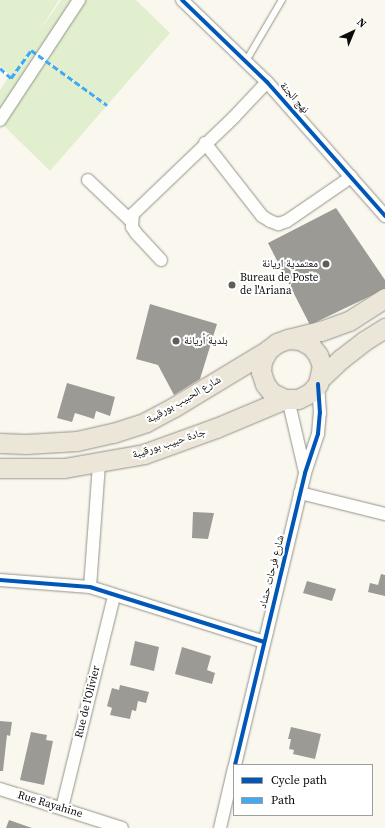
<!DOCTYPE html>
<meta charset="utf-8">
<style>
body{margin:0}
#map{position:relative;width:385px;height:828px;overflow:hidden;background:#faf8ee;font-family:"Source Serif 4","Noto Naskh Arabic",serif}
div>[style]{position:absolute}
[style*='--x']{left:calc(var(--x)*1px);top:calc(var(--y)*1px);width:calc(var(--w)*1px);rotate:calc(var(--a)*1deg)}
.green>*{inset:0;background:#e2efce}
.building>*{inset:0;background:#9c9a95}
.roads{filter:drop-shadow(0 0 1px #93928d) drop-shadow(0 0 1px #93928d)}
.lane>*{height:6px;margin:-3px;padding:0 3px;transform-origin:3px;border-radius:3px;background:#fefefc}
.street>*{height:12px;margin:-6px;padding:0 6px;transform-origin:6px;border-radius:6px;background:#fefefc}
.primary>*{height:19px;margin:-9.5px;padding:0 9.5px;transform-origin:9.5px;border-radius:9.5px;background:#ebe6d7}
.quiet>*{height:3px;margin-top:-1.5px;transform-origin:0;background:repeating-linear-gradient(90deg,#3fa9f5 0 6px,transparent 0 9px)}
.cycleway>*{height:4px;margin:-2px;padding:0 2px;transform-origin:2px;border-radius:2px;background:#0057b8}
.dots>*{width:11px;height:11px;translate:-50% -50%;box-sizing:border-box;border:2px solid #fff;border-radius:50%}
span{translate:-50% -50%;white-space:nowrap;text-align:center;line-height:1.15;-webkit-text-stroke:4px #fff;paint-order:stroke}
.street-label{font-size:11px;color:#0b0b0b}
.poi-label{font-size:11px;color:#0b0b0b}
.right{translate:-100% -50%;text-align:right}
.left{translate:0 -50%;text-align:left}
.legend{position:absolute;left:233px;top:764px;width:140px;height:52px;box-sizing:border-box;background:#fff;border:1px solid #9d9d9d;margin:0;padding:5px 7px;list-style:none;font-size:12px;color:#0b0b0b}
.legend li{display:flex;align-items:center;gap:8px;height:20px}
.legend b{width:20px;border:1px solid #9d9d9d}
.north{position:absolute;left:333px;top:12px;width:40px;height:40px;-webkit-text-stroke:3px #fff;paint-order:stroke;rotate:44deg;font-size:11px;font-weight:700;line-height:16px;text-align:center;color:#0b0b0b}
.north::after{content:'';display:block;margin:auto;width:14px;height:18px;background:#0b0b0b;clip-path:polygon(50% 0,100% 100%,50% 72%,0 100%)}
</style>
<div id="map">
<div class="green">
<i style="clip-path:polygon(0 0,59px 0,39px 32px,61px 0,136px 0,170px 33px,50px 171px,0 122px,0 90px,10px 75px,0 66px)"></i>
</div>
<div class="building">
<i style="clip-path:polygon(336px 208px,385px 280px,385px 289px,310px 325px,268px 243px)"></i>
<i style="clip-path:polygon(150px 304px,217px 324px,200px 379px,174px 395px,158px 365px,136px 359px)"></i>
<i style="clip-path:polygon(67px 383px,115px 397px,110px 416px,96px 411px,94px 419px,75px 413px,72px 422px,57px 418px)"></i>
<i style="clip-path:polygon(193px 512px,214px 513px,208px 539px,192px 538px)"></i>
<i style="clip-path:polygon(381px 574px,385px 575px,385px 596px,368px 592px,370px 583px,378px 585px)"></i>
<i style="clip-path:polygon(307px 581px,336px 589px,332px 601px,303px 593px)"></i>
<i style="clip-path:polygon(135px 641px,159px 647px,154px 671px,130px 665px)"></i>
<i style="clip-path:polygon(182px 647px,211px 656px,207px 670px,215px 673px,212px 684px,175px 674px)"></i>
<i style="clip-path:polygon(120px 685px,149px 692px,146px 703px,138px 701px,136px 711px,132px 710px,130px 719px,110px 715px,112px 708px,107px 706px,112px 688px,119px 690px)"></i>
<i style="clip-path:polygon(0 721px,12px 722px,10px 736px,7px 735px,3px 771px,0 771px)"></i>
<i style="clip-path:polygon(291px 727px,321px 734px,315px 759px,293px 754px,294px 750px,289px 749px,291px 739px,288px 739px)"></i>
<i style="clip-path:polygon(31px 732px,47px 735px,46px 740px,53px 741px,44px 785px,20px 780px)"></i>
<i style="clip-path:polygon(9px 820px,32px 828px,6px 828px)"></i>
</div>
<div class="roads">
<div class="lane">
<i style="--x:246;--y:61;--w:71;--a:-59.5"></i>
</div>
<div class="street">
<i style="--x:182;--y:0;--w:118;--a:44"></i>
<i style="--x:267;--y:82;--w:179;--a:48.6"></i>
<i style="--x:0;--y:120;--w:144;--a:-56.6"></i>
<i style="--x:205;--y:143;--w:93;--a:52"></i>
<i style="--x:262;--y:216;--w:9;--a:32"></i>
<i style="--x:270;--y:221;--w:9;--a:21"></i>
<i style="--x:278;--y:224;--w:9;--a:-18"></i>
<i style="--x:287;--y:221;--w:78;--a:-34.5"></i>
<i style="--x:88;--y:180;--w:59;--a:43.6"></i>
<i style="--x:161;--y:260;--w:37;--a:-133"></i>
<i style="--x:136;--y:233;--w:7;--a:-124"></i>
<i style="--x:132;--y:227;--w:13;--a:-86"></i>
<i style="--x:133;--y:214;--w:140;--a:-43.8"></i>
<i style="--x:234;--y:117;--w:48;--a:-46.7"></i>
<i style="--x:288;--y:399;--w:75;--a:76.9"></i>
<i style="--x:300;--y:493;--w:88;--a:13.9"></i>
<i style="--x:0;--y:580;--w:90;--a:4.4"></i>
<i style="--x:90;--y:587;--w:182;--a:17.5"></i>
<i style="--x:90;--y:587;--w:124;--a:-85.8"></i>
<i style="--x:235;--y:765;--w:300;--a:-76.5"></i>
<i style="--x:305;--y:473;--w:41;--a:-71.6"></i>
<i style="--x:318;--y:434;--w:21;--a:-85"></i>
<i style="--x:320;--y:413;--w:29;--a:-94"></i>
<i style="--x:0;--y:789;--w:128;--a:17.7"></i>
<i style="--x:62;--y:808;--w:218;--a:-76.2"></i>
<i style="--x:220;--y:828;--w:62;--a:-76.9"></i>
</div>
<div class="primary">
<i style="--x:288;--y:339;--w:12;--a:5"></i>
<i style="--x:300;--y:340;--w:13;--a:29"></i>
<i style="--x:311;--y:346;--w:11;--a:52"></i>
<i style="--x:318;--y:355;--w:12;--a:70"></i>
<i style="--x:322;--y:366;--w:18;--a:103"></i>
<i style="--x:318;--y:384;--w:12;--a:132"></i>
<i style="--x:310;--y:393;--w:13;--a:153"></i>
<i style="--x:298;--y:399;--w:13;--a:180"></i>
<i style="--x:285;--y:399;--w:14;--a:-155"></i>
<i style="--x:272;--y:393;--w:11;--a:-128"></i>
<i style="--x:265;--y:384;--w:13;--a:-108"></i>
<i style="--x:261;--y:372;--w:11;--a:-85"></i>
<i style="--x:262;--y:361;--w:13;--a:-61"></i>
<i style="--x:268;--y:350;--w:11;--a:-38"></i>
<i style="--x:277;--y:343;--w:12;--a:-20"></i>
<i style="--x:288;--y:339;--w:34;--a:-14"></i>
<i style="--x:321;--y:331;--w:30;--a:-20"></i>
<i style="--x:349;--y:321;--w:43;--a:-32.6"></i>
<i style="--x:321;--y:378;--w:28;--a:-44"></i>
<i style="--x:341;--y:359;--w:29;--a:-38"></i>
<i style="--x:364;--y:341;--w:25;--a:-32"></i>
<i style="--x:0;--y:443;--w:26;--a:2"></i>
<i style="--x:26;--y:444;--w:51;--a:-3.4"></i>
<i style="--x:77;--y:441;--w:37;--a:-13"></i>
<i style="--x:113;--y:433;--w:35;--a:-18"></i>
<i style="--x:146;--y:422;--w:32;--a:-28"></i>
<i style="--x:174;--y:407;--w:110;--a:-31.2"></i>
<i style="--x:0;--y:468;--w:64;--a:0"></i>
<i style="--x:64;--y:468;--w:81;--a:-9.9"></i>
<i style="--x:144;--y:454;--w:77;--a:-19.9"></i>
<i style="--x:216;--y:428;--w:75;--a:-22.8"></i>
</div>
</div>
<div class="quiet">
<i style="--x:0;--y:68;--w:15;--a:42"></i>
<i style="--x:11;--y:78;--w:34;--a:-54"></i>
<i style="--x:31;--y:50;--w:94;--a:35.9"></i>
</div>
<div class="cycleway">
<i style="--x:182;--y:0;--w:118;--a:44"></i>
<i style="--x:267;--y:82;--w:179;--a:48.6"></i>
<i style="--x:0;--y:580;--w:90;--a:4.4"></i>
<i style="--x:90;--y:587;--w:182;--a:17.5"></i>
<i style="--x:235;--y:765;--w:300;--a:-76.5"></i>
<i style="--x:305;--y:473;--w:41;--a:-71.6"></i>
<i style="--x:318;--y:434;--w:21;--a:-85"></i>
<i style="--x:320;--y:413;--w:29;--a:-94"></i>
</div>
<div class="dots">
<i style="left:326px;top:264px;background:#5f5e5a"></i>
<i style="left:232px;top:285px;background:#5f5e5a"></i>
<i style="left:176px;top:341px;background:#5f5e5a"></i>
</div>
<div class="street-label">
<span style="left:294px;top:98px;rotate:48deg">نهج الجنة</span>
<span style="left:184px;top:400px;rotate:-30deg">شارع الحبيب بورقيبة</span>
<span style="left:169px;top:444px;rotate:-18deg">جادة حبيب بورقيبة</span>
<span style="left:272px;top:572px;rotate:-76deg">شارع فرحات حشاد</span>
<span style="left:88px;top:702px;rotate:-76deg">Rue de l'Olivier</span>
<span style="left:50px;top:805px;rotate:17deg">Rue Rayahine</span>
</div>
<div class="poi-label">
<span class="right" style="left:318px;top:264px">معتمدية اريانة</span>
<span class="left" style="left:240px;top:285px">Bureau de Poste<br>de l'Ariana</span>
<span class="left" style="left:184px;top:341px">بلدية أريانة</span>
</div>
<ul class="legend">
<li><b style="height:5px;background:#0057b8"></b>Cycle path</li>
<li><b style="height:5px;background:#3fa9f5"></b>Path</li>
</ul>
<div class="north">N</div>
</div>
